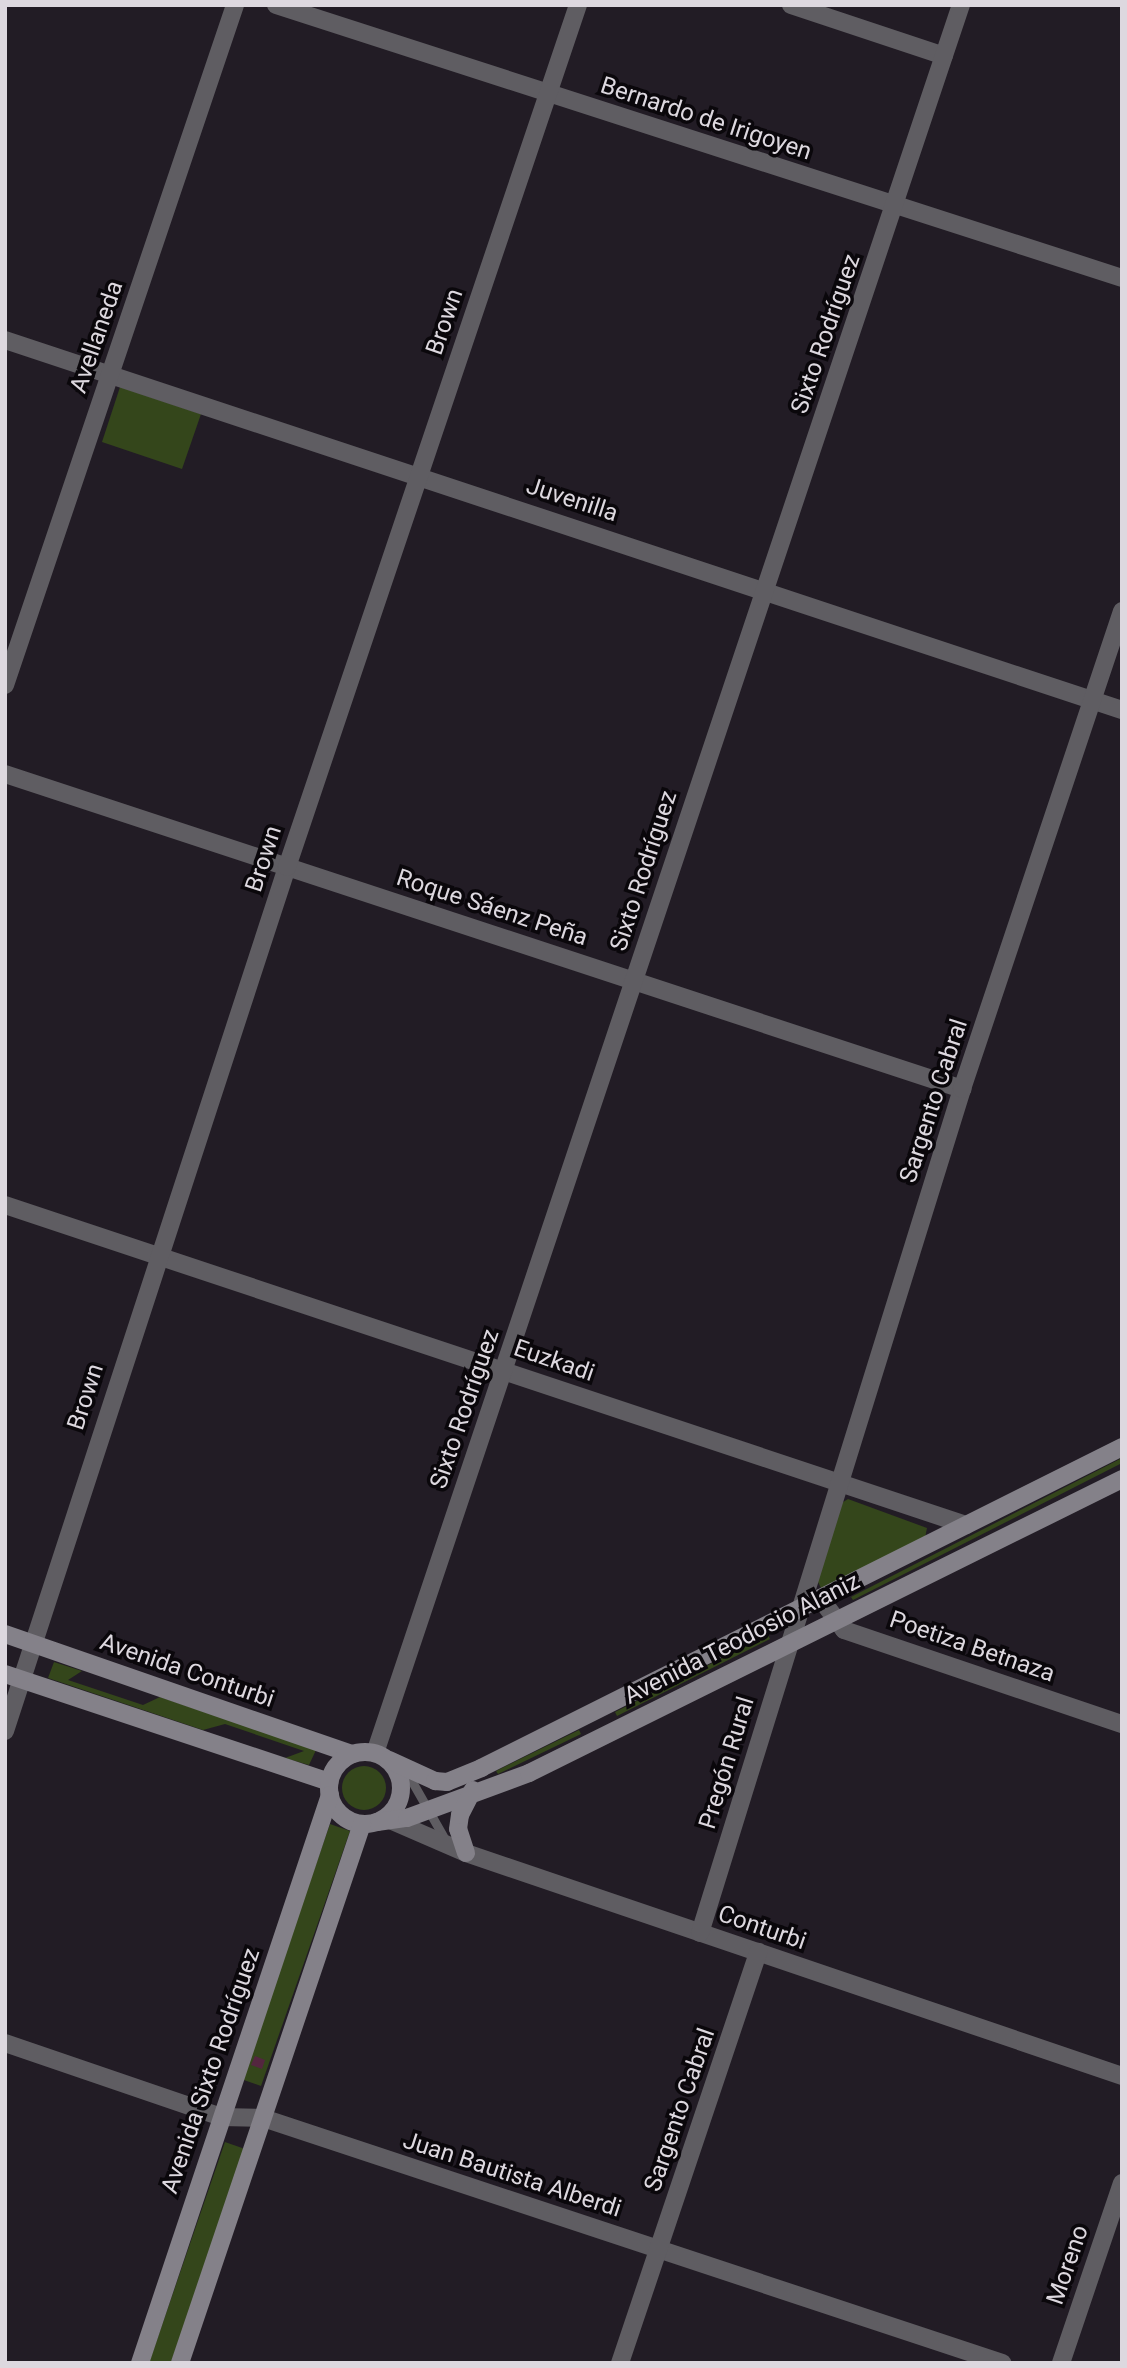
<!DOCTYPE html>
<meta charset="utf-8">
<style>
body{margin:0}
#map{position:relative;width:1127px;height:2368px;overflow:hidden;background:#221c25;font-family:Roboto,sans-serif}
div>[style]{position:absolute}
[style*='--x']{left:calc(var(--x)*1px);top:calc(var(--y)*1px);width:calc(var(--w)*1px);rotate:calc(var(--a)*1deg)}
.green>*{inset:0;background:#34461b}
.round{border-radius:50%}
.building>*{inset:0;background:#54263f}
.service>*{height:9px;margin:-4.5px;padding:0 4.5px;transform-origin:4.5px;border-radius:4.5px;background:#5f5d62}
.minor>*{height:18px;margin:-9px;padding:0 9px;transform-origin:9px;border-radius:9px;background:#5f5d62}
.secondary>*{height:18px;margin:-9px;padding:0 9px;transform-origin:9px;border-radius:9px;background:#848189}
.secondary>.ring{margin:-9px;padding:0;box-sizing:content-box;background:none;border:18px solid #848189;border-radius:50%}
span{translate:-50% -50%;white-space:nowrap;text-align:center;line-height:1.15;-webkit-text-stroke:7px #0a070b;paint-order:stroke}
.street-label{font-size:24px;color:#ddd8df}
.frame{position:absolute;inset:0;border:7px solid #ddd8df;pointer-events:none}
</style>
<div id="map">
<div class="green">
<i style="clip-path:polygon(120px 387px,201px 414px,182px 469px,102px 442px)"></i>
<i style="clip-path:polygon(1122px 1458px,1122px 1463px,853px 1600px,851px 1597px)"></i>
<i style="clip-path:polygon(848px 1499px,927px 1528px,925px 1538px,822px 1590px,816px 1578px,840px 1504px)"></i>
<i style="clip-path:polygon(768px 1635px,770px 1639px,617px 1716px,615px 1712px)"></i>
<i style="clip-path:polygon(54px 1662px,82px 1671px,68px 1680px,143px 1705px,160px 1697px,316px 1750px,309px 1765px,285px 1758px,304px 1751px,225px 1724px,203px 1730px,48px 1678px)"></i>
<i style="clip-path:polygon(579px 1730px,581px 1734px,498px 1774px,496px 1771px)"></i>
<i class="round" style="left:342px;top:1766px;width:44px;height:44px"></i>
<i style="clip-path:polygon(330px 1824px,350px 1831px,261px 2086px,241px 2079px)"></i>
<i style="clip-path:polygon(225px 2142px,245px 2149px,171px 2363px,149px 2363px)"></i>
</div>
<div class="building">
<i style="clip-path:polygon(255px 2056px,265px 2060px,262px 2069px,251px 2065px)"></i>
</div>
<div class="service">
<i style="--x:406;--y:1771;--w:81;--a:60.3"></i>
</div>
<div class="minor">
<i style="--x:276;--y:5;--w:889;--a:17.88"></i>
<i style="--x:791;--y:5;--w:161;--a:18.4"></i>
<i style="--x:5;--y:340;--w:1177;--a:18.33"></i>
<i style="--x:5;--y:685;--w:718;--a:-71.31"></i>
<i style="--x:5;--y:774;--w:1008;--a:18.22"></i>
<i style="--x:5;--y:1205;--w:1013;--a:18.42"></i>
<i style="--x:820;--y:1598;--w:40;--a:53"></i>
<i style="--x:844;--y:1630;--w:293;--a:18.7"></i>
<i style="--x:5;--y:1731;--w:909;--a:-71.92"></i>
<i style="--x:287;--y:867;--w:910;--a:-71.35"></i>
<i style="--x:375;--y:1753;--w:1844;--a:-71.47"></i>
<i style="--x:390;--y:1820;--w:83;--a:23.5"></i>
<i style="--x:466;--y:1853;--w:693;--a:18.77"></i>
<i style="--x:700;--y:1933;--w:884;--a:-72.75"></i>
<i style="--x:962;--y:1089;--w:504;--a:-71.49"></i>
<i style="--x:5;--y:2043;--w:228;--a:18.9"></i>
<i style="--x:221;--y:2117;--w:42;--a:1.4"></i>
<i style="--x:263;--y:2118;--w:779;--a:18.34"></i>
<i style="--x:620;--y:2363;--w:434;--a:-71.4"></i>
<i style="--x:1061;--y:2363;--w:190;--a:-71.3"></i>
</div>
<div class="secondary">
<i style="--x:5;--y:1634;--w:367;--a:19.1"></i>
<i style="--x:5;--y:1674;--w:342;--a:18.4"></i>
<i class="ring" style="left:329px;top:1752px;width:54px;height:54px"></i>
<i style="--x:389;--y:1760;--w:51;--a:24.5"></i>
<i style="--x:435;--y:1781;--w:12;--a:5"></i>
<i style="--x:447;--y:1782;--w:37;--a:-22"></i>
<i style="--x:481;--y:1768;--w:717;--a:-26.6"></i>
<i style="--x:377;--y:1822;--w:30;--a:-8"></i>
<i style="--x:407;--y:1818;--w:130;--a:-20.2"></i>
<i style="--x:529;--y:1773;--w:662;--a:-26.37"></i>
<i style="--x:466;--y:1853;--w:25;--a:-108"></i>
<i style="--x:458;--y:1829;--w:14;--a:-82"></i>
<i style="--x:460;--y:1815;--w:28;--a:-63"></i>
<i style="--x:140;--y:2363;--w:599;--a:-71.5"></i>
<i style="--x:180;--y:2363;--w:569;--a:-71.34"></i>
</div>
<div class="street-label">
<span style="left:706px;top:119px;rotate:18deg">Bernardo de Irigoyen</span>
<span style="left:445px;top:322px;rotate:-71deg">Brown</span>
<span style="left:826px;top:334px;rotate:-71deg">Sixto Rodríguez</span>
<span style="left:97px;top:337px;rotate:-71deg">Avellaneda</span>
<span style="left:572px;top:500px;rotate:18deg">Juvenilla</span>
<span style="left:264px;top:859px;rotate:-72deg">Brown</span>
<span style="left:644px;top:871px;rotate:-72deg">Sixto Rodríguez</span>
<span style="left:492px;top:908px;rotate:18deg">Roque Sáenz Peña</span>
<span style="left:934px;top:1101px;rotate:-72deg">Sargento Cabral</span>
<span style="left:554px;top:1361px;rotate:19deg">Euzkadi</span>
<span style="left:86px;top:1397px;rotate:-72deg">Brown</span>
<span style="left:465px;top:1409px;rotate:-71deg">Sixto Rodríguez</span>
<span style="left:742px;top:1639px;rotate:-27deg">Avenida Teodosio Alaniz</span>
<span style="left:972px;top:1647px;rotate:19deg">Poetiza Betnaza</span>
<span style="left:187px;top:1671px;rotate:19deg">Avenida Conturbi</span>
<span style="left:727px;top:1763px;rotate:-73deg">Pregón Rural</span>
<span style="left:762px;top:1928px;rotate:19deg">Conturbi</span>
<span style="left:211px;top:2071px;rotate:-71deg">Avenida Sixto Rodríguez</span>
<span style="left:680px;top:2110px;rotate:-71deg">Sargento Cabral</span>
<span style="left:512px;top:2175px;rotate:18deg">Juan Bautista Alberdi</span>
<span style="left:1068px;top:2265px;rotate:-71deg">Moreno</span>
</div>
<div class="frame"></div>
</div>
